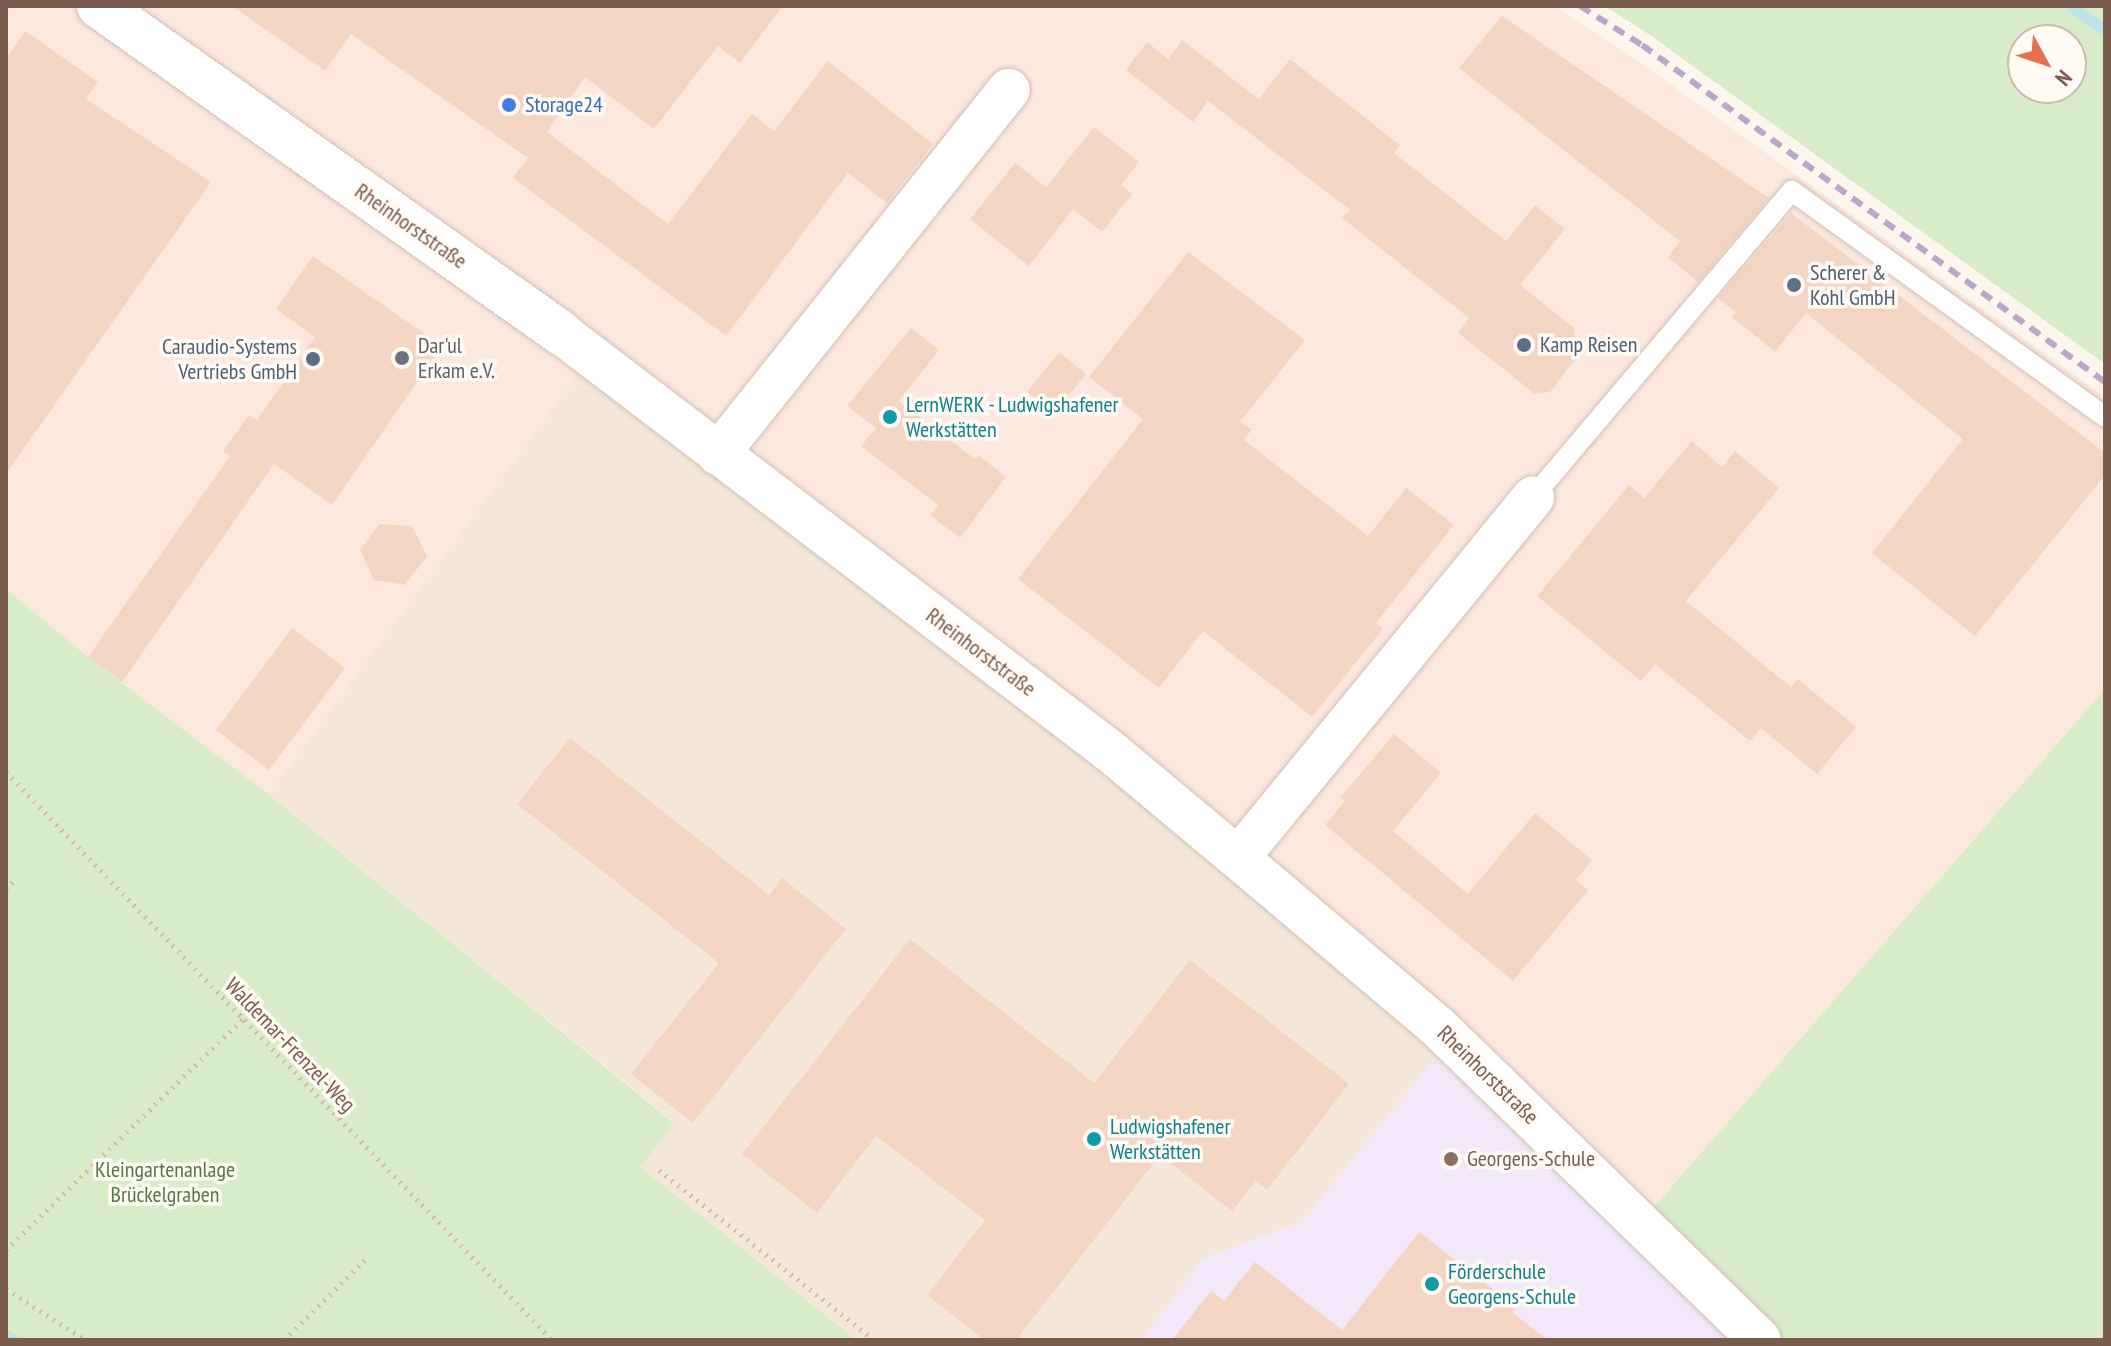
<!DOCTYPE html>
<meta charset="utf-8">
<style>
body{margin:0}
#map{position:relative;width:2111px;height:1346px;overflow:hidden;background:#fdf6ec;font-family:"PT Sans Narrow",sans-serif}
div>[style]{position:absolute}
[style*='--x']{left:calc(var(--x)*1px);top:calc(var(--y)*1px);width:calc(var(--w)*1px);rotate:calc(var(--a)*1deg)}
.residential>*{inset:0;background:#f5e8da}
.commercial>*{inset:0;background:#fde8e0}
.education>*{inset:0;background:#f3e8fa}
.green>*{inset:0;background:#d8ecc9}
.stream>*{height:11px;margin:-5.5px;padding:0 5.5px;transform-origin:5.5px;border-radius:5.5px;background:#bfe3e8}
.building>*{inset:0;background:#f3d5c3}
.path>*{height:5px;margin-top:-2.5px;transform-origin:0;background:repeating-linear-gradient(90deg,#d9b8a5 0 2px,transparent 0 8px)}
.roads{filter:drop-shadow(0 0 2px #d1beb0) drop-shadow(0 0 2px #d1beb0)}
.lane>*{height:20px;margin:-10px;padding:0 10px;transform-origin:10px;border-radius:10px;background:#fff}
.street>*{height:42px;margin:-21px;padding:0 21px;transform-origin:21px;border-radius:21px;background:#fff}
.secondary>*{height:44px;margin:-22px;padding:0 22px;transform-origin:22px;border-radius:22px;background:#fff}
.rail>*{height:6px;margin-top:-3px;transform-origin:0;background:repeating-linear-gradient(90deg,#b9a8c9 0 12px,transparent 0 20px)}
.dots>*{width:22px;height:22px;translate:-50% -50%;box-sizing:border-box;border:4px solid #fffaf3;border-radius:50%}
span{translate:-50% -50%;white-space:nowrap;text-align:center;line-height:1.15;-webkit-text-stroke:7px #fffaf3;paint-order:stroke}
.shop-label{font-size:22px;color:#366cbe}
.left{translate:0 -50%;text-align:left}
.street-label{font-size:22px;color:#7a5c4d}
.service-label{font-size:22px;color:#4e5e75}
.right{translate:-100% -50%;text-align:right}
.worship-label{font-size:22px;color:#5b616d}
.culture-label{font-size:22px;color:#0d838f}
.education-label{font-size:22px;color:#785e54}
.park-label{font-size:22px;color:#537a41}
.frame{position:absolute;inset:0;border:8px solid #7a5c4d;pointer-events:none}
.north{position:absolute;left:2007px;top:24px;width:80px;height:80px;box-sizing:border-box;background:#fffaf3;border:2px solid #cabbb1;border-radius:50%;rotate:130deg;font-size:22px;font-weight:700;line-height:32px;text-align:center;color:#7a5c4d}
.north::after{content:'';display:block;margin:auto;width:28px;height:36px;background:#e76f51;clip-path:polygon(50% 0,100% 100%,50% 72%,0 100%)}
</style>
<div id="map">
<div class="residential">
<i style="clip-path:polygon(579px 371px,946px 649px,1225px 871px,1440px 1052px,1733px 1340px,856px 1340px,639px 1167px,674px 1122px,268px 794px)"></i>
</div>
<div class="commercial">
<i style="clip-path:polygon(6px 6px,1554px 6px,1634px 58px,2105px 397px,2105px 689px,1627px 1238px,1487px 1096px,1225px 871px,946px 649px,579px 371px,268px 794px,88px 657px,6px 589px)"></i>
</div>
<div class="education">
<i style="clip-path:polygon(1440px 1052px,1733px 1340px,1141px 1340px,1204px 1259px,1302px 1222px)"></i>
</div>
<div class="green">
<i style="clip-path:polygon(evenodd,1605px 6px,2105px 6px,2105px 364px,1650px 35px,1605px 6px,2023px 40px,2071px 40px,2071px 88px,2023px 88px,2023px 40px)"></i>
<i style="clip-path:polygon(6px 589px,88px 657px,268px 794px,674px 1123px,640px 1167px,856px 1340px,6px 1340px)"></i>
<i style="clip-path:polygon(2105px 689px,2105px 1340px,1733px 1340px,1627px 1238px)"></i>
</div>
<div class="stream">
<i style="--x:2071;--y:6;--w:42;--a:36.3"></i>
<i style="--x:6;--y:1335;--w:9;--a:36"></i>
</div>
<div class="building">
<i style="clip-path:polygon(232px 6px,783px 6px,740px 63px,718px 46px,654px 129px,585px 77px,547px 132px,668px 224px,752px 114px,774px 131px,828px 61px,933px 144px,887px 203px,848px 173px,726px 336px,513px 178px,528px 158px,351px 34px,325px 71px)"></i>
<i style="clip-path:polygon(1502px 16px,1769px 198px,1698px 282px,1668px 257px,1680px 241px,1459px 68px)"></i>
<i style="clip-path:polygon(25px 31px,98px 82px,86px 99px,211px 182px,6px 474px,6px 59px)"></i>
<i style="clip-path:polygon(1182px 40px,1259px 99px,1290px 59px,1400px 145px,1394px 153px,1506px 241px,1535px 205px,1565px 229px,1520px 285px,1574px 328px,1577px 357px,1550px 392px,1535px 394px,1458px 333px,1469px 318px,1342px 218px,1350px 210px,1208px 101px,1193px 122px,1126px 70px,1147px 42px,1168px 59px)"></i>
<i style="clip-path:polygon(1094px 127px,1139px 162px,1121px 185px,1132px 194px,1102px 232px,1073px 209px,1029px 266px,970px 219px,1015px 163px,1046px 187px)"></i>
<i style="clip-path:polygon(1791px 213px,2105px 453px,2105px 475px,1975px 636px,1872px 553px,1963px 439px,1806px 313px,1775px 352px,1732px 317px,1736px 313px,1718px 298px)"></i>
<i style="clip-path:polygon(1188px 252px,1305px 340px,1240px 422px,1252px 429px,1244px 440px,1368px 536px,1406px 488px,1454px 525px,1376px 623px,1383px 629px,1312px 717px,1203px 631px,1159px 688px,1018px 579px,1143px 419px,1089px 377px)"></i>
<i style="clip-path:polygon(313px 256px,442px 346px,332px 505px,274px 464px,122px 682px,88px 657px,230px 456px,223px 451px,249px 415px,257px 420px,315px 337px,276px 309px)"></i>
<i style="clip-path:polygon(911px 328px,939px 350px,899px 401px,975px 459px,978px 455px,1006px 477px,960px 538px,930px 515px,938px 505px,861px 446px,876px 428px,847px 406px)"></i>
<i style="clip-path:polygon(1059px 352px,1086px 374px,1054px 413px,1027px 392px)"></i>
<i style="clip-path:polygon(1692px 441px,1722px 467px,1735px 451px,1779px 488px,1686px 601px,1791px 687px,1798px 679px,1856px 727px,1817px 774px,1761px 728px,1750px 741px,1655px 664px,1641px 681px,1537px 596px,1629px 485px,1644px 498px)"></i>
<i style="clip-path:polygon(379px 524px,412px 526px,427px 556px,405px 585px,374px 580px,360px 550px)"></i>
<i style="clip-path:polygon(292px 628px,345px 668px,269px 770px,216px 730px)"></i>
<i style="clip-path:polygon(1394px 734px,1441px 773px,1393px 831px,1468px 894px,1535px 813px,1592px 860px,1576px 880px,1588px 890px,1513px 981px,1325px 825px,1345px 801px,1340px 798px)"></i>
<i style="clip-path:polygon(570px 738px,769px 895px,782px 878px,846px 929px,693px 1123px,631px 1074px,719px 963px,517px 804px)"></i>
<i style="clip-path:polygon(910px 939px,1094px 1083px,1190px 960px,1349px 1084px,1267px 1190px,1256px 1181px,1232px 1211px,1160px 1155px,1016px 1340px,985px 1340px,927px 1295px,985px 1220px,876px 1136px,817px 1213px,742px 1154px)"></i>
<i style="clip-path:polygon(1419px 1232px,1517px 1308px,1512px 1312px,1548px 1340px,1172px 1340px,1211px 1291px,1224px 1301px,1255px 1262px,1342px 1330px)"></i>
</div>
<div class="path">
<i style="--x:6;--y:772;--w:788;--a:46.13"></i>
<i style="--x:6;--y:889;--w:16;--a:-45"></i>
<i style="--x:659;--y:1170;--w:274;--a:38.3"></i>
<i style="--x:6;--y:1250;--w:331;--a:-44.3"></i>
<i style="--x:6;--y:1289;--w:95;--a:32.5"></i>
<i style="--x:284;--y:1340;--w:120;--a:-44.7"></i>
</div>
<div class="roads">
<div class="lane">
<i style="--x:1533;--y:497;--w:401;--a:-49.8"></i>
<i style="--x:1792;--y:191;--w:386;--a:35.8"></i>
</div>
<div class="street">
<i style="--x:561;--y:333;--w:690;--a:37.29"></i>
<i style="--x:1110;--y:751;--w:167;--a:39.9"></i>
<i style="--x:1238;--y:858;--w:260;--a:40.2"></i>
<i style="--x:1437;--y:1026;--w:450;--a:44.2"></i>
<i style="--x:718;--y:454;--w:466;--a:-51.4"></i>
<i style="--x:1238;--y:858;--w:466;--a:-50.7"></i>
</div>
<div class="secondary">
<i style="--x:99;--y:6;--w:566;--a:35.29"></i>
</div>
</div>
<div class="rail">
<i style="--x:1580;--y:6;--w:73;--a:32.2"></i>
<i style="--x:1642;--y:45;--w:573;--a:36.05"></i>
</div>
<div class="dots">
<i style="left:509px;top:105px;background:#3f7fe0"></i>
<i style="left:1794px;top:285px;background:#5c6f8a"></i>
<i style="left:1524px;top:345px;background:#5c6f8a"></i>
<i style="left:402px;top:358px;background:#6b7280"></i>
<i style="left:313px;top:359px;background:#5c6f8a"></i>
<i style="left:890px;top:417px;background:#0f9aa8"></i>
<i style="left:1094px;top:1139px;background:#0f9aa8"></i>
<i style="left:1451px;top:1159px;background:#8d6e63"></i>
<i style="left:1432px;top:1284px;background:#0f9aa8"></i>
</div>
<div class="shop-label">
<span class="left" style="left:525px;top:105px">Storage24</span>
</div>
<div class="street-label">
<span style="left:411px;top:226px;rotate:35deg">Rheinhorststraße</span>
<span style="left:981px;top:652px;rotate:37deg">Rheinhorststraße</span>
<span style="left:290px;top:1045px;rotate:46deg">Waldemar-Frenzel-Weg</span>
<span style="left:1488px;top:1075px;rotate:44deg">Rheinhorststraße</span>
</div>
<div class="service-label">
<span class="left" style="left:1810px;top:285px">Scherer &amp;<br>Kohl GmbH</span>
<span class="left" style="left:1540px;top:345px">Kamp Reisen</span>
<span class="right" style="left:297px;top:359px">Caraudio-Systems<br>Vertriebs GmbH</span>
</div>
<div class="worship-label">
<span class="left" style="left:418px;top:358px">Dar'ul<br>Erkam e.V.</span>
</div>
<div class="culture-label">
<span class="left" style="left:906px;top:417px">LernWERK - Ludwigshafener<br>Werkstätten</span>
<span class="left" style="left:1110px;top:1139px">Ludwigshafener<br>Werkstätten</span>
<span class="left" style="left:1448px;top:1284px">Förderschule<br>Georgens-Schule</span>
</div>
<div class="education-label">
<span class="left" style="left:1467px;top:1159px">Georgens-Schule</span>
</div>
<div class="park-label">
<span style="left:165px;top:1182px">Kleingartenanlage<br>Brückelgraben</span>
</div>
<div class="frame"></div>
<div class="north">N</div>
</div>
